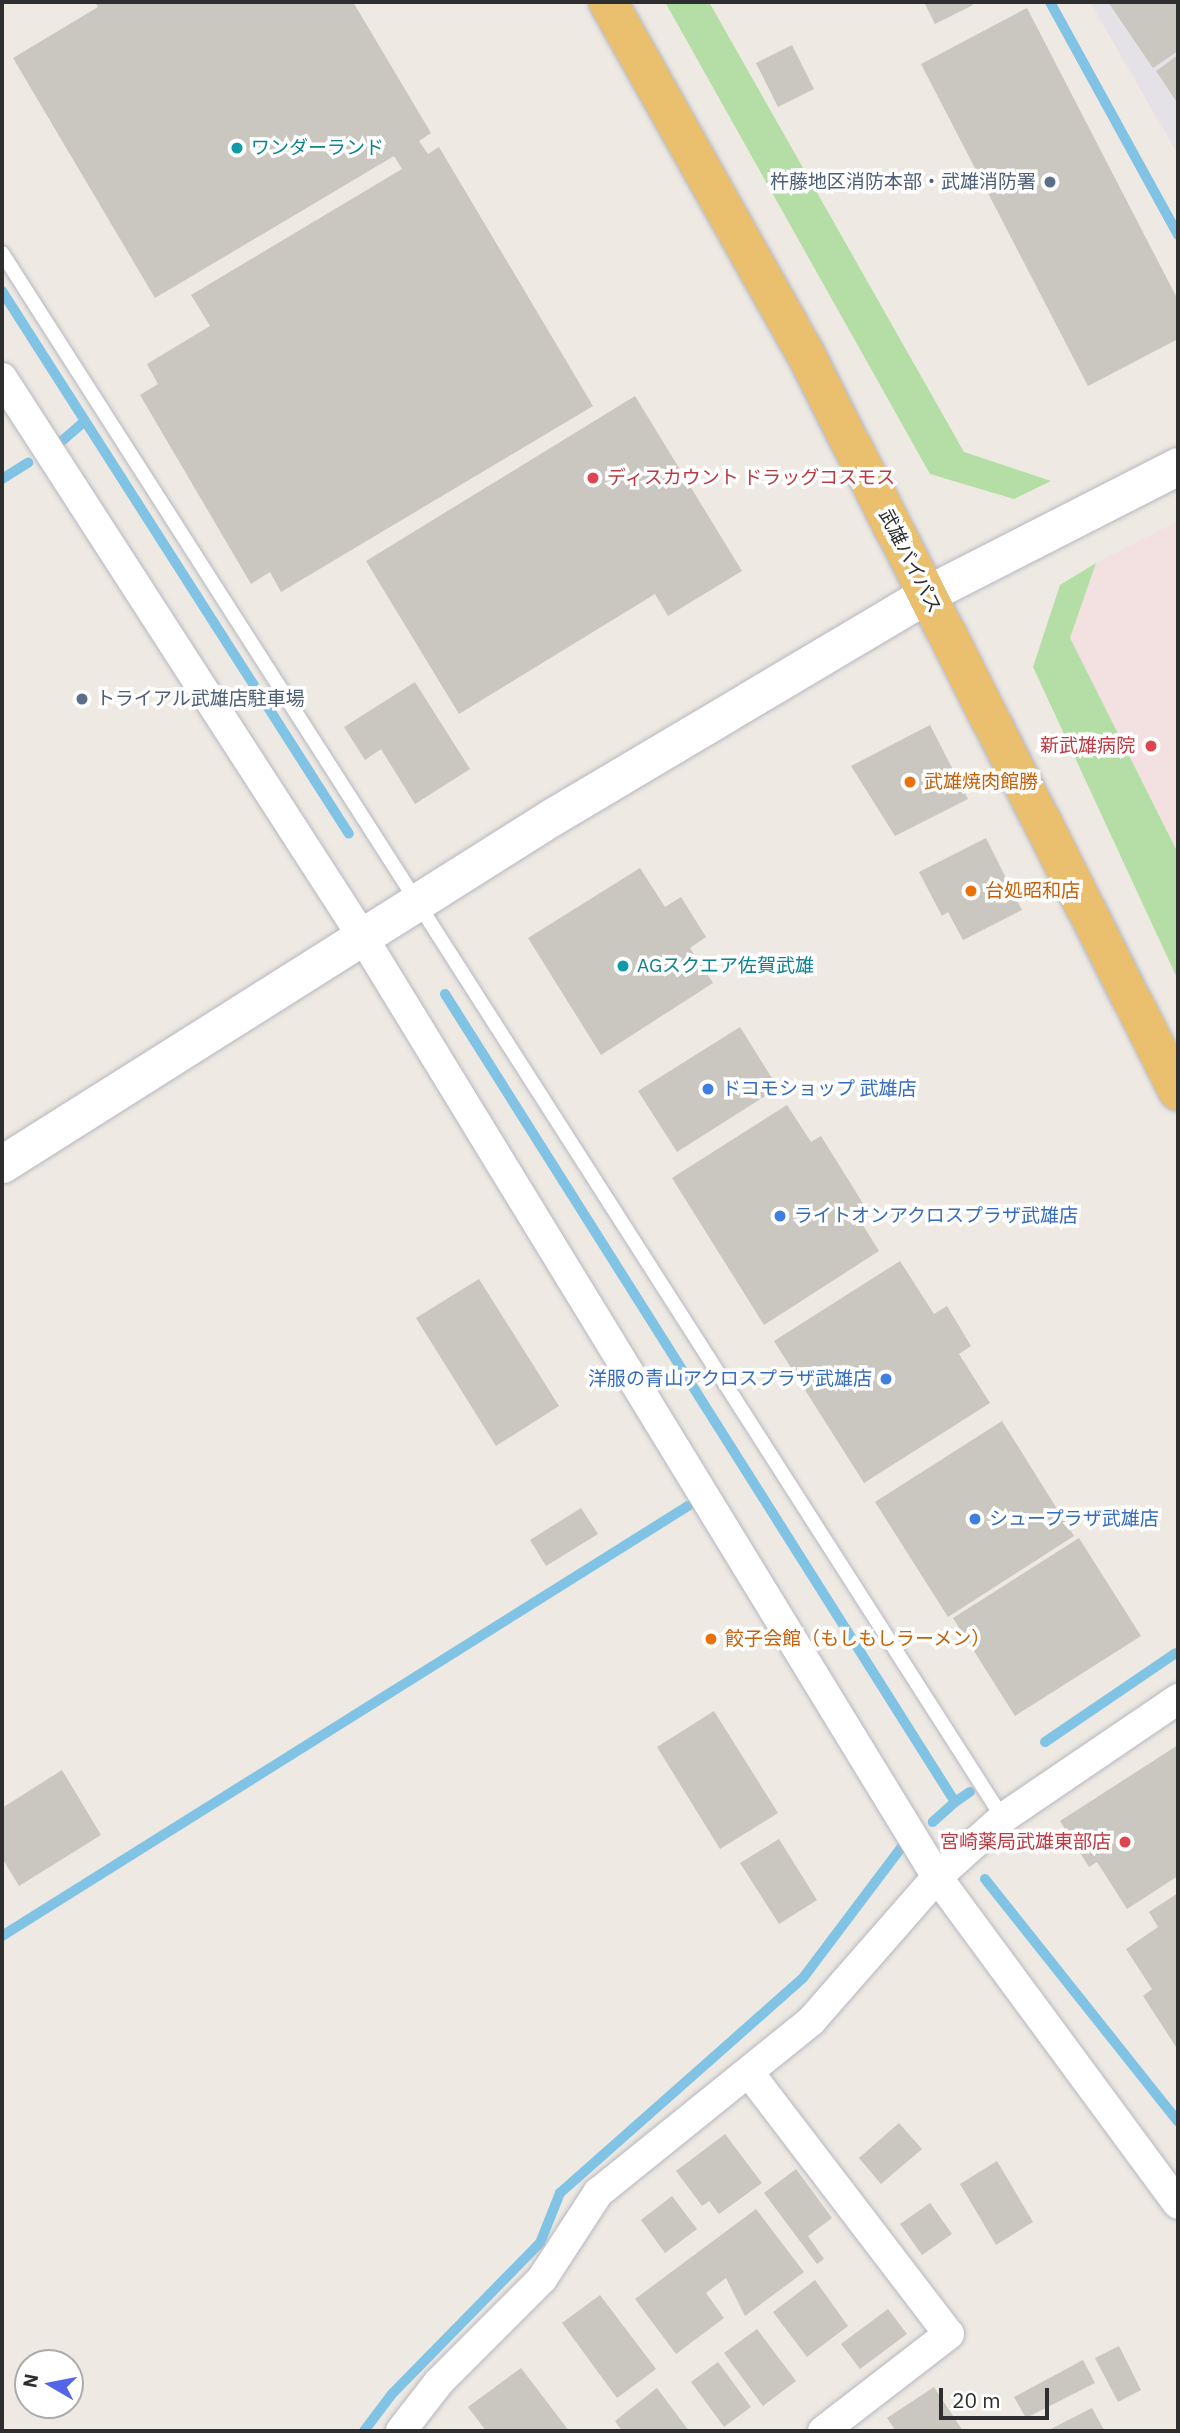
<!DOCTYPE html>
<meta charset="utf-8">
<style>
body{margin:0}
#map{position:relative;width:1180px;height:2433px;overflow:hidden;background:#eee9e2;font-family:"IBM Plex Sans","Noto Sans JP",sans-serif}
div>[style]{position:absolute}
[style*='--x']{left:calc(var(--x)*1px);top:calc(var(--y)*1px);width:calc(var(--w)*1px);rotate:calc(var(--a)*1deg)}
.industrial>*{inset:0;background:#e4e2e7}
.medical>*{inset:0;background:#f3e1e1}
.green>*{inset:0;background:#b4dea5}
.stream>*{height:10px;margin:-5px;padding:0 5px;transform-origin:5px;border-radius:5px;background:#81c3e4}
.building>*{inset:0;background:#cac7c0}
.roads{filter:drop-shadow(0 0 2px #b5b7c0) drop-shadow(0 0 2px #b5b7c0)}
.service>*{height:14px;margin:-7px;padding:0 7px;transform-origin:7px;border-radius:7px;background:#fff}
.minor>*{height:30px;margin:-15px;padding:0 15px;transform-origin:15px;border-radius:15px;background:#fff}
.tertiary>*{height:37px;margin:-18.5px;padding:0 18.5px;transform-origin:18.5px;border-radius:18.5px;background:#fff}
.trunk>*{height:38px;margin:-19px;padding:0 19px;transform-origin:19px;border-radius:19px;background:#eac06e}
.dots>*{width:19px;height:19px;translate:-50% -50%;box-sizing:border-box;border:4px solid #fff;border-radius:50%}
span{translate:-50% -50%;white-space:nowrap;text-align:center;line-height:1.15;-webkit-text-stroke:7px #fff;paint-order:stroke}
.culture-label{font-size:19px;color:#0d838f}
.left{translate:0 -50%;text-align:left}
.service-label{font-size:19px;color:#4e5e75}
.right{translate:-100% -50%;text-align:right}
.health-label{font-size:19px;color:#be3a42}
.street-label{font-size:19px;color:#2e2e2e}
.food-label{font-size:19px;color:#c56008}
.shop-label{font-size:19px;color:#366cbe}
.frame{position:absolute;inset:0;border:4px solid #2e2e2e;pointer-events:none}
.north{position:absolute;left:14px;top:2349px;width:70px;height:70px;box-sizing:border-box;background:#fff;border:2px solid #ababab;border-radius:50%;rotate:280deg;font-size:19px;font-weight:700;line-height:28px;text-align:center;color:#2e2e2e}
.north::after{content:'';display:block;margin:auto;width:24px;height:32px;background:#5365e9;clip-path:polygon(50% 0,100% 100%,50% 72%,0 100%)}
.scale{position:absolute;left:939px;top:2388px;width:110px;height:32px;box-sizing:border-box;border:4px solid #2e2e2e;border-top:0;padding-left:9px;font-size:21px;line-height:24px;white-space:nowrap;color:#2e2e2e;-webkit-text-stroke:5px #fff;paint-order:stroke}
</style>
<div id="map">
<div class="industrial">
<i style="clip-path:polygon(1090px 2px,1178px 2px,1178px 155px)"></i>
</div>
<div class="medical">
<i style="clip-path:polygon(1178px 521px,1178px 853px,1070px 638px,1096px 563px)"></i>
</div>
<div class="green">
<i style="clip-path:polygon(665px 2px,709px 2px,964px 452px,1051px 481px,1014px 499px,930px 474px)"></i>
<i style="clip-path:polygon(1096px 563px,1070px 638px,1178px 853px,1178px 980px,1033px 667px,1060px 585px)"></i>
</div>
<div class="stream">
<i style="--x:1050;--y:2;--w:266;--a:61.2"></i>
<i style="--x:2;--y:291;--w:644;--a:57.42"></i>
<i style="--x:63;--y:440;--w:29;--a:-41"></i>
<i style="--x:2;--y:479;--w:31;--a:-32"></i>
<i style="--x:445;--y:994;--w:955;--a:57.74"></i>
<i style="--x:955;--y:1802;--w:30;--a:138"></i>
<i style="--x:1045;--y:1742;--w:158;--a:-34.2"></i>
<i style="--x:955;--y:1802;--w:18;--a:-34"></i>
<i style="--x:985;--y:1879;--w:310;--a:51.5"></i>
<i style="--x:2;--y:1936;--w:810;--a:-32.08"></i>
<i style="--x:364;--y:2431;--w:46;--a:-52.9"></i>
<i style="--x:392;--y:2394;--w:211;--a:-45.6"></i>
<i style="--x:540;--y:2243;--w:54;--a:-68.2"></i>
<i style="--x:560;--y:2193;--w:324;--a:-41.5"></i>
<i style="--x:803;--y:1978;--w:168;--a:-53"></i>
</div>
<div class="building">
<i style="clip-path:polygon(95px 2px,353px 2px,431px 133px,419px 141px,428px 154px,439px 147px,593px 406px,281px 592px,270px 572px,251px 584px,140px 395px,158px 384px,147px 364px,210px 326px,191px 295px,402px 169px,394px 156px,155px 298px,13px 58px,98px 7px)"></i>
<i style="clip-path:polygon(924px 2px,971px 2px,973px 5px,935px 24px)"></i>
<i style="clip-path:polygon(1108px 2px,1178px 2px,1178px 51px,1153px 68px)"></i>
<i style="clip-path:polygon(1027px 8px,1178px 300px,1178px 339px,1088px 386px,921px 64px)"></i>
<i style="clip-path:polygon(792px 45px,814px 89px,778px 107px,756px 63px)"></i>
<i style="clip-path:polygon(1178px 55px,1178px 104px,1156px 71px)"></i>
<i style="clip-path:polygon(635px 396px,742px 571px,668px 616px,655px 594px,459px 714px,366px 561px)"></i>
<i style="clip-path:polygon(415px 682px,470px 769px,415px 804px,381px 749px,365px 760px,344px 727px)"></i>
<i style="clip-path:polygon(930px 725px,968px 799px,895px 836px,851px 766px)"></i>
<i style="clip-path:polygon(986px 838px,1022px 910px,963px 940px,948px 912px,942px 916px,919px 872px)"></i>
<i style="clip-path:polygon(640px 868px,665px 907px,681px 897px,706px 937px,690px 948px,713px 983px,601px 1055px,528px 938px)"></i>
<i style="clip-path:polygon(740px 1027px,778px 1088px,677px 1152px,638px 1091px)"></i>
<i style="clip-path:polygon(787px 1105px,811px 1142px,821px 1136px,869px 1213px,859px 1219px,879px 1251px,764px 1325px,672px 1178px)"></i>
<i style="clip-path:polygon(900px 1261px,934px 1314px,947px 1306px,971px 1346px,959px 1354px,990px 1403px,864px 1483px,774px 1341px)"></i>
<i style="clip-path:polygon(479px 1279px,559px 1406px,496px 1446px,416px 1318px)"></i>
<i style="clip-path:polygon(1002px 1421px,1074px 1536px,948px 1617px,875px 1502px)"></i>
<i style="clip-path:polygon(581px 1508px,598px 1534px,546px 1566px,530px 1540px)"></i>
<i style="clip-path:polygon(1079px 1538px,1141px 1636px,1015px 1716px,953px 1618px)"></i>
<i style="clip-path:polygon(714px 1711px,778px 1813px,720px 1849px,657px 1747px)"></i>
<i style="clip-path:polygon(1178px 1745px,1178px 1876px,1127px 1909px,1097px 1862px,1089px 1867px,1060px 1821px)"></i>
<i style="clip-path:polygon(62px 1770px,101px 1835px,19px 1886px,2px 1858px,2px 1808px)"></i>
<i style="clip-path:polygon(779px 1839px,817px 1900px,779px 1924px,740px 1863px)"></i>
<i style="clip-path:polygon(1178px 1893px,1178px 2050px,1143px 1996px,1152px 1989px,1126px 1949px,1158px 1927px,1149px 1912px)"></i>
<i style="clip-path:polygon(899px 2123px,922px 2149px,881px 2184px,859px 2158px)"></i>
<i style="clip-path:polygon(725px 2134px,762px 2183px,719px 2214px,709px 2201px,702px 2206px,676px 2171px)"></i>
<i style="clip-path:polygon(997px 2161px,1033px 2222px,996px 2245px,960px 2184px)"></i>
<i style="clip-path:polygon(796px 2169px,832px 2218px,808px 2236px,824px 2259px,817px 2264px,764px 2193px)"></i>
<i style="clip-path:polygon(672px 2196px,697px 2229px,665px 2253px,641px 2220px)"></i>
<i style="clip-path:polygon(930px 2203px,952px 2234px,922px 2255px,900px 2224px)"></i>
<i style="clip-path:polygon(756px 2209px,804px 2272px,745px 2316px,726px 2278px,706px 2293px,724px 2318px,676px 2354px,635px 2299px)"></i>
<i style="clip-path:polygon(815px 2280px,848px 2326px,807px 2357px,773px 2312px)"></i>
<i style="clip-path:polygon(600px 2295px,656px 2369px,617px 2398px,562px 2323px)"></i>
<i style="clip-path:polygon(888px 2309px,907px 2334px,860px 2369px,841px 2344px)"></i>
<i style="clip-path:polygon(757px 2329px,796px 2381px,763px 2406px,724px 2353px)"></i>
<i style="clip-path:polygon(1119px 2346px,1141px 2390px,1118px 2402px,1095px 2358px)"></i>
<i style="clip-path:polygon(1083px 2360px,1095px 2383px,1026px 2418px,1014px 2397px)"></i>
<i style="clip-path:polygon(718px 2362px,751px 2407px,724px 2427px,691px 2382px)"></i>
<i style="clip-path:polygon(521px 2368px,569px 2431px,486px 2431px,468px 2407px)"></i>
<i style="clip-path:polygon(934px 2387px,963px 2431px,896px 2431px,887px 2418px)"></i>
<i style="clip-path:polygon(657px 2388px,689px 2431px,622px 2431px,615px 2421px)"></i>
<i style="clip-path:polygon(1092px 2408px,1104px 2430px,1047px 2431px)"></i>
</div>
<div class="roads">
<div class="service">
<i style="--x:2;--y:253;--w:1858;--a:57.4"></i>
</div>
<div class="minor">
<i style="--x:2;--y:378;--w:664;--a:57.17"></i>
<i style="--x:362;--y:936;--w:1103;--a:58.57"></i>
<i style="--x:937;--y:1877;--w:406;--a:53.6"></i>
<i style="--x:750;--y:2074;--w:327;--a:52.6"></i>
<i style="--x:949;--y:2334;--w:159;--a:142.4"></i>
<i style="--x:401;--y:2431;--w:62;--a:-52.2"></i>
<i style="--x:439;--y:2382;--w:146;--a:-45"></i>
<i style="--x:542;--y:2279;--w:103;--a:-56.9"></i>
<i style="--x:598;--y:2193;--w:274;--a:-38.9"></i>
<i style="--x:811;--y:2021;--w:191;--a:-48.8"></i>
<i style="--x:937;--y:1877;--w:89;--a:-41.8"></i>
<i style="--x:1003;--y:1818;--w:212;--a:-34.2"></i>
</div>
<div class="tertiary">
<i style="--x:2;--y:1164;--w:650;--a:-32.25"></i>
<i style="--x:552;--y:817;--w:436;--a:-30.7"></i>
<i style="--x:927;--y:594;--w:282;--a:-27"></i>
</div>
<div class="trunk">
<i style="--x:608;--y:2;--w:396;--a:60.7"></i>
<i style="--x:802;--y:347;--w:834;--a:63.19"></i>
</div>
</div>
<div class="dots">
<i style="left:237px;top:148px;background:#0f9aa8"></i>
<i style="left:1050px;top:182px;background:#5c6f8a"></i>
<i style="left:593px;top:478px;background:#e0444e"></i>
<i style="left:82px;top:699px;background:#5c6f8a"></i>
<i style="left:1151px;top:746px;background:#e0444e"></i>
<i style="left:910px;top:782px;background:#e8710a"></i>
<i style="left:971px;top:891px;background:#e8710a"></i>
<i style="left:623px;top:966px;background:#0f9aa8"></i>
<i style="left:708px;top:1089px;background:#3f7fe0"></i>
<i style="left:780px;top:1216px;background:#3f7fe0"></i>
<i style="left:886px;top:1379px;background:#3f7fe0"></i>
<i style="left:975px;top:1519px;background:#3f7fe0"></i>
<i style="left:711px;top:1639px;background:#e8710a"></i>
<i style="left:1125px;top:1842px;background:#e0444e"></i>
</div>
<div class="culture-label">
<span class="left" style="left:251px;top:148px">ワンダーランド</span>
<span class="left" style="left:637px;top:966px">AGスクエア佐賀武雄</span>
</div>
<div class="service-label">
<span class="right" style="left:1036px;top:182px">杵藤地区消防本部・武雄消防署</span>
<span class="left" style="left:96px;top:699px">トライアル武雄店駐車場</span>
</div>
<div class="health-label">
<span class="left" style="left:607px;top:478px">ディスカウント ドラッグコスモス</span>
<span class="right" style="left:1135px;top:746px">新武雄病院</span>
<span class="right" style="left:1111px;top:1842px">宮崎薬局武雄東部店</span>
</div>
<div class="street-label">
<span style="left:910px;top:561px;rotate:63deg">武雄バイパス</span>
</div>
<div class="food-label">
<span class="left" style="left:924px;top:782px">武雄焼肉館勝</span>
<span class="left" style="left:985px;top:891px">台処昭和店</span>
<span class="left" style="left:725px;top:1639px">餃子会館（もしもしラーメン）</span>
</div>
<div class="shop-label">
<span class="left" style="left:722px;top:1089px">ドコモショップ 武雄店</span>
<span class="left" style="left:794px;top:1216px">ライトオンアクロスプラザ武雄店</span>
<span class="right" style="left:872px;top:1379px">洋服の青山アクロスプラザ武雄店</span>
<span class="left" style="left:989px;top:1519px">シュープラザ武雄店</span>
</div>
<div class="frame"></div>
<div class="north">N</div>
<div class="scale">20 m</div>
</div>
